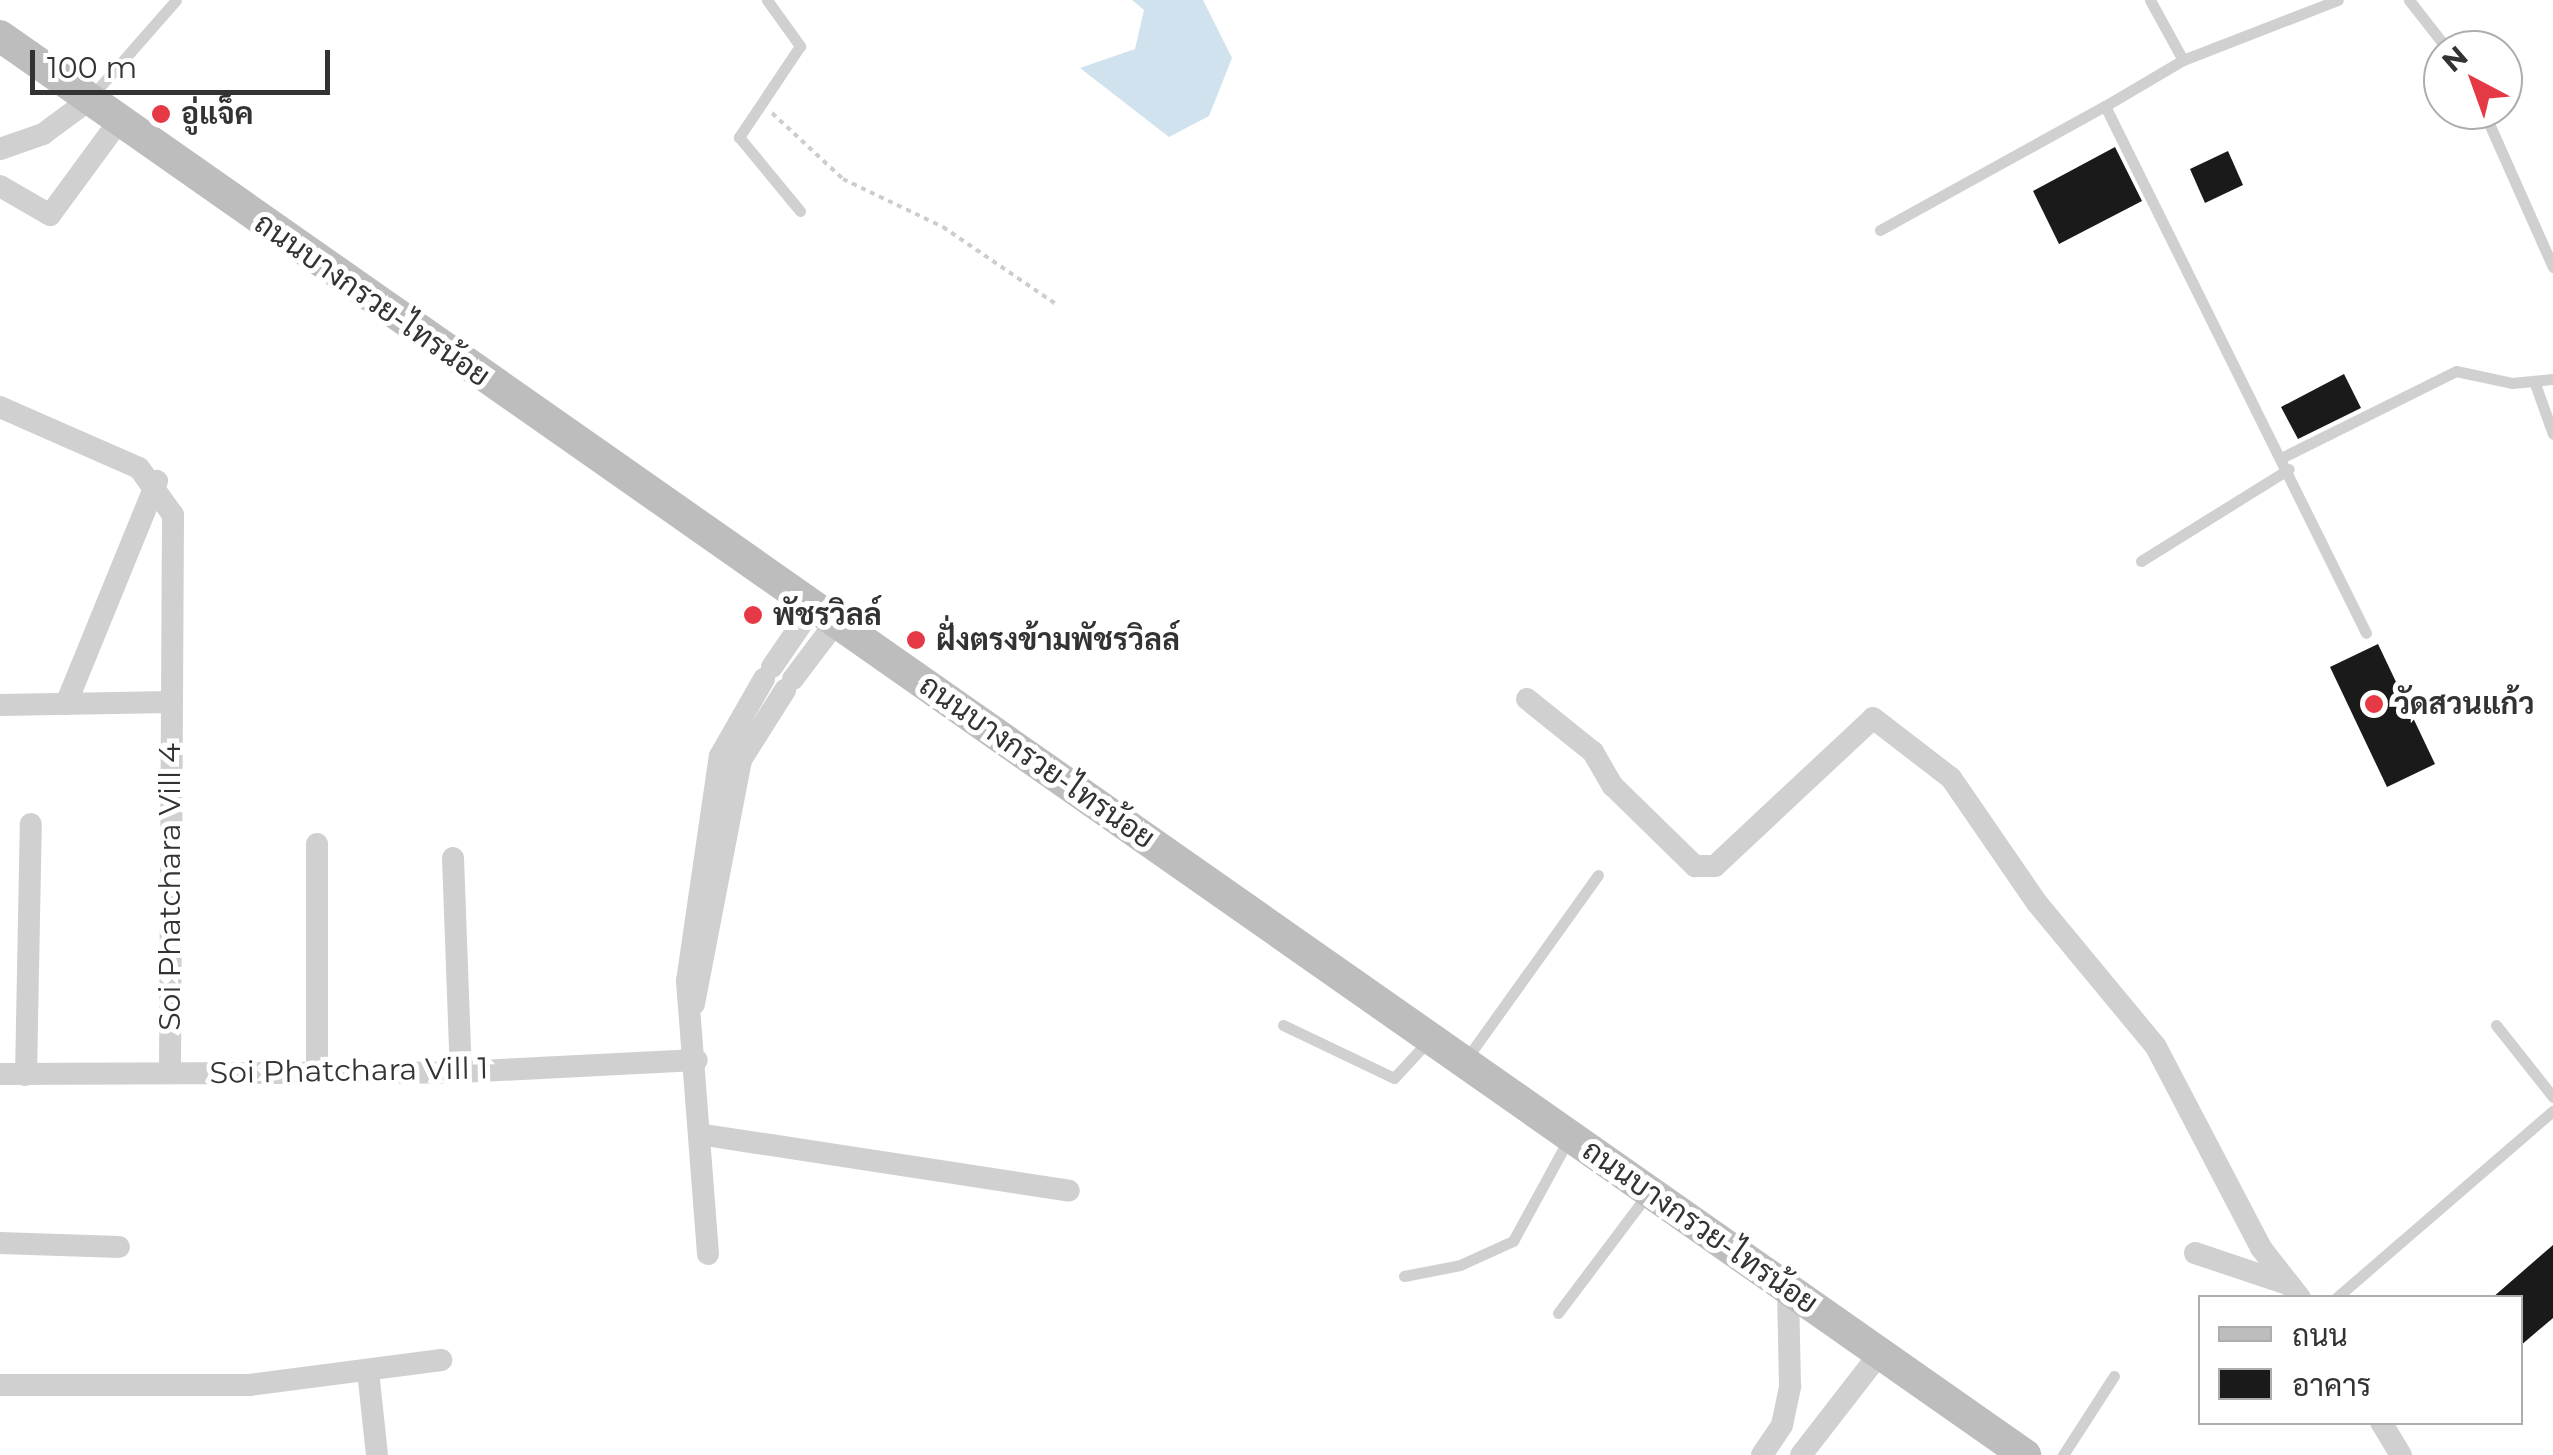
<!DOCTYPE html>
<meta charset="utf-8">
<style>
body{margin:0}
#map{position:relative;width:2553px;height:1455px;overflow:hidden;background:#fff;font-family:Montserrat,Sarabun,sans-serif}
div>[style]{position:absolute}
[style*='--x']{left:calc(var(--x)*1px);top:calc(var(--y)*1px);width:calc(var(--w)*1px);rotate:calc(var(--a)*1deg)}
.water>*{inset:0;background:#cfe2ee}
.building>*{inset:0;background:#1a1a1a}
.path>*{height:4px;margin-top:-2px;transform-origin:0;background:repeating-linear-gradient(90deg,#cdcdcd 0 5px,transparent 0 10px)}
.service>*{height:11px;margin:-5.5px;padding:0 5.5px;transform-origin:5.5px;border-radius:5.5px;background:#d0d0d0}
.minor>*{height:22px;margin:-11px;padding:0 11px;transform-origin:11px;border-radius:11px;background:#d0d0d0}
.secondary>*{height:32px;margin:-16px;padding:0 16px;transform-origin:16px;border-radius:16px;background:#bdbdbd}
.dots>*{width:28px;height:28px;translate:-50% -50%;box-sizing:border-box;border:5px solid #fff;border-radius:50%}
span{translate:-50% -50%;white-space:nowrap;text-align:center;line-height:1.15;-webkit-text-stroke:10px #fff;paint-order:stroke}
.poi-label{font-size:30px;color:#333;font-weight:700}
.left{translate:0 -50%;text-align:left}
.street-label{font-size:30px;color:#333}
.legend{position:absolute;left:2198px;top:1295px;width:325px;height:130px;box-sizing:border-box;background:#fff;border:2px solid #adadad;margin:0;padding:12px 18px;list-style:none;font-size:30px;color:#333}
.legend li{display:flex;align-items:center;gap:20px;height:50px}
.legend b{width:50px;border:2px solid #adadad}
.north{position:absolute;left:2423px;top:30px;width:100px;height:100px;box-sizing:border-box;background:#fff;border:2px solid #adadad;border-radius:50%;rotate:319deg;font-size:28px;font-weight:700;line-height:40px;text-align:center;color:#333}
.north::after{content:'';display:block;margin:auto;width:35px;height:45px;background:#e63946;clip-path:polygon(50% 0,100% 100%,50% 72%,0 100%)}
.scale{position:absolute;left:30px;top:50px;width:300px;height:45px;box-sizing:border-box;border:5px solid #333;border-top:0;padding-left:12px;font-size:30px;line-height:35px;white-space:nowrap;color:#333;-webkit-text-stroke:8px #fff;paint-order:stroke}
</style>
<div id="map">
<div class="water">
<i style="clip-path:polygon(1132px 0,1203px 0,1232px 58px,1209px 116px,1169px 137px,1080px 68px,1135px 49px,1144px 10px)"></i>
</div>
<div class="building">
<i style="clip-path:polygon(2115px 147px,2142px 201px,2059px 244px,2033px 191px)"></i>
<i style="clip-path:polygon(2228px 151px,2243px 185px,2205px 203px,2190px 169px)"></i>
<i style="clip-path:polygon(2344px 374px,2361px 408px,2298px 439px,2281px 407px)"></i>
<i style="clip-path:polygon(2378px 644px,2435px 764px,2387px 787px,2330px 667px)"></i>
<i style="clip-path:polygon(2553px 1245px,2553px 1318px,2520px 1346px,2520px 1298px,2492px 1298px)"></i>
</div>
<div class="path">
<i style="--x:772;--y:113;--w:97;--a:42.9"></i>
<i style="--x:843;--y:179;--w:111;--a:25.6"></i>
<i style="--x:943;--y:227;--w:140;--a:34.3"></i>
</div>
<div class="service">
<i style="--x:767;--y:0;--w:57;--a:54.3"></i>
<i style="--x:800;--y:46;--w:110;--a:123.8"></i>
<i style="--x:739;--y:137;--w:96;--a:50.5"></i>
<i style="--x:2150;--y:0;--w:68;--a:61.2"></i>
<i style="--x:2409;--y:0;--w:63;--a:52"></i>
<i style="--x:90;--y:98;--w:130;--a:-48.7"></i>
<i style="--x:2105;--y:106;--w:91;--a:-30.5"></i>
<i style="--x:2183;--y:60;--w:166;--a:-21.2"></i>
<i style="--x:2483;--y:110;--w:172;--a:66"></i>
<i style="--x:1880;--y:230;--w:257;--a:-28.9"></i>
<i style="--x:2105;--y:106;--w:588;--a:63.65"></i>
<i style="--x:2534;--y:381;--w:56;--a:70.3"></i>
<i style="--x:2283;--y:457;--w:193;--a:-26.4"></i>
<i style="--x:2456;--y:371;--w:57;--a:12.1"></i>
<i style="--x:2512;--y:383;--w:41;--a:-5.6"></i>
<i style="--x:2141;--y:561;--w:174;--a:-31.9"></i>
<i style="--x:1283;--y:1025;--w:123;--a:25.5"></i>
<i style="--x:1394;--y:1078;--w:50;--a:-47.4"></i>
<i style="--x:2496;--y:1025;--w:92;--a:51.6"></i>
<i style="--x:1467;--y:1058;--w:225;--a:-54.4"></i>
<i style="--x:1404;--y:1276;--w:57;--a:-11.1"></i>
<i style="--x:1460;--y:1265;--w:58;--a:-24.4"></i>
<i style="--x:1513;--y:1241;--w:115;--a:-61.4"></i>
<i style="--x:2336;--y:1298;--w:286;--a:-40.8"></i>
<i style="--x:1558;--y:1313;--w:148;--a:-53"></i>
<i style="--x:2063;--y:1455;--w:94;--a:-57.2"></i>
</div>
<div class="minor">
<i style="--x:0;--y:149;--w:46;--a:-19.2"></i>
<i style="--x:43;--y:134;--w:57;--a:-36.5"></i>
<i style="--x:0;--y:186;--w:58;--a:30.1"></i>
<i style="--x:50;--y:215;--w:117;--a:-53.7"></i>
<i style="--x:0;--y:407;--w:152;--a:23.7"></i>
<i style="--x:139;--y:468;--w:58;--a:54.1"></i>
<i style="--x:173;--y:515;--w:557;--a:90.31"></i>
<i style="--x:772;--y:667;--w:69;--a:-55.6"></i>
<i style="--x:793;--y:679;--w:66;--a:-53"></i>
<i style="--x:1527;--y:699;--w:85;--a:38.8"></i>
<i style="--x:1593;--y:752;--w:39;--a:60"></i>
<i style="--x:1613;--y:786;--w:115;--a:44.3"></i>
<i style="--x:1695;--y:866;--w:20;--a:0"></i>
<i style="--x:1715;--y:866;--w:216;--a:-43.1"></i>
<i style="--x:1873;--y:718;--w:98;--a:37.6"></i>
<i style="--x:1951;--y:778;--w:152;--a:55.5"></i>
<i style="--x:2037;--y:903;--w:187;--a:50.4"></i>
<i style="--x:2156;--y:1047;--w:227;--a:62.4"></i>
<i style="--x:2261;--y:1248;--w:63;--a:52"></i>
<i style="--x:66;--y:704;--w:241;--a:-67.8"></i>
<i style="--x:0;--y:705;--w:171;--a:-1"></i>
<i style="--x:317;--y:844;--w:229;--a:90"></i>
<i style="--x:453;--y:858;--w:214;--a:87.9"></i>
<i style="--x:694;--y:1004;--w:248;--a:-79.1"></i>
<i style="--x:741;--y:760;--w:83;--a:-57.8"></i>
<i style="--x:0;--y:1074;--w:461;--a:-0.2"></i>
<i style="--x:461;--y:1072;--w:236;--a:-2.9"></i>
<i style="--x:26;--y:1075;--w:251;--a:-88.9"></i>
<i style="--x:705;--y:1135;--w:368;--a:8.7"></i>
<i style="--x:0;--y:1243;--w:119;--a:1.9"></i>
<i style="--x:2195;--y:1253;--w:100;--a:18.6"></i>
<i style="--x:708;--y:1254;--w:274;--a:-94.4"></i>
<i style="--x:687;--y:981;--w:227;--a:-81.7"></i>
<i style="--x:720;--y:756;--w:89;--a:-60.3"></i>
<i style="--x:368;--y:1371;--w:84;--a:83.9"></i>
<i style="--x:0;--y:1385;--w:249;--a:0"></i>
<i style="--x:249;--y:1385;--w:194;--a:-7.4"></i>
<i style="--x:2381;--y:1422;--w:39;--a:59"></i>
<i style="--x:1762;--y:1455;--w:36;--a:-56"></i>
<i style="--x:1782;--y:1425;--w:40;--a:-78"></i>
<i style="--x:1790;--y:1386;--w:98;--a:-91.2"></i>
<i style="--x:1801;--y:1455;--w:129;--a:-52.2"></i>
</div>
<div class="secondary">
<i style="--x:0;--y:36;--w:2473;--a:35.02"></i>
</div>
<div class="dots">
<i style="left:161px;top:114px;background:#e63946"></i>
<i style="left:753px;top:615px;background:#e63946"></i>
<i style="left:916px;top:640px;background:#e63946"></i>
<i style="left:2374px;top:704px;background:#e63946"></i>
</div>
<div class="poi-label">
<span class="left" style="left:181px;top:114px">อู่แจ็ค</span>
<span class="left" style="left:773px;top:615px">พัชรวิลล์</span>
<span class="left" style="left:936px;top:640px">ฝั่งตรงข้ามพัชรวิลล์</span>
<span class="left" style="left:2394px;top:704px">วัดสวนแก้ว</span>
</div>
<div class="street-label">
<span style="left:372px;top:300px;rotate:35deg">ถนนบางกรวย-ไทรน้อย</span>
<span style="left:1037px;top:762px;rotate:35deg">ถนนบางกรวย-ไทรน้อย</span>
<span style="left:170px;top:887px;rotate:-90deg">Soi Phatchara Vill 4</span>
<span style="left:349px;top:1071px;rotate:-1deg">Soi Phatchara Vill 1</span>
<span style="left:1700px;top:1227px;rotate:35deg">ถนนบางกรวย-ไทรน้อย</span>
</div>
<ul class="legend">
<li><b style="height:12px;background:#bdbdbd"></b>ถนน</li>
<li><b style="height:28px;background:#1a1a1a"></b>อาคาร</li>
</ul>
<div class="north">N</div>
<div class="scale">100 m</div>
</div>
